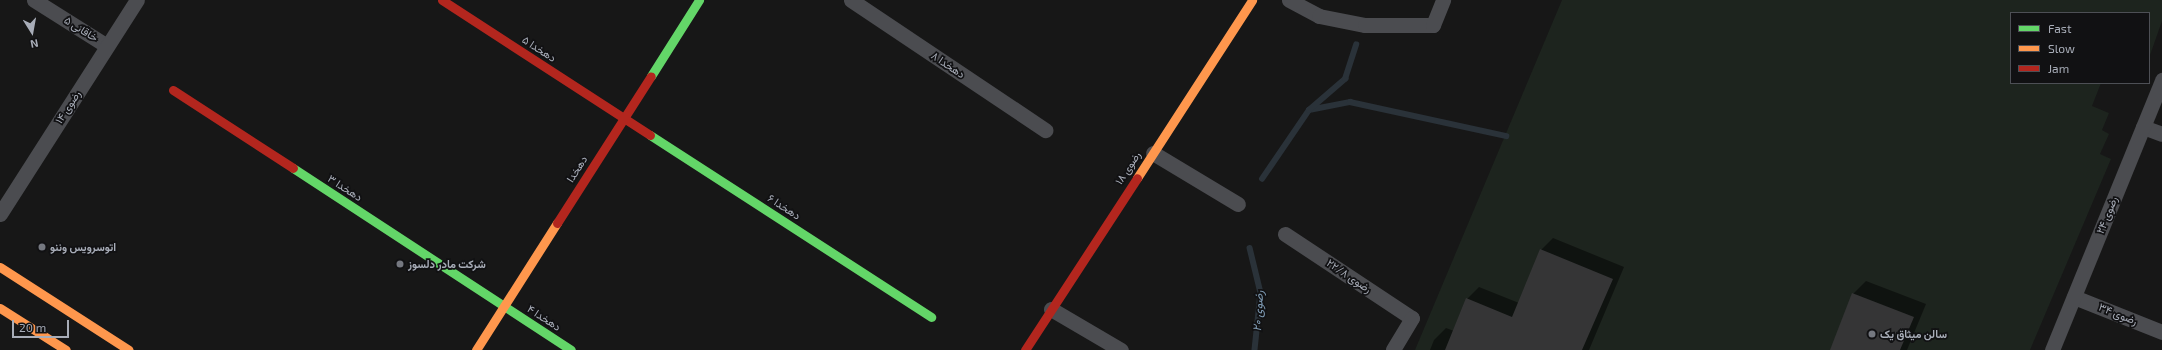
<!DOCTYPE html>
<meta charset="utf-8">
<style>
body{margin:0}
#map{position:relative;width:2162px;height:350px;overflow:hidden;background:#171717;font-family:"Exo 2",Vazirmatn,sans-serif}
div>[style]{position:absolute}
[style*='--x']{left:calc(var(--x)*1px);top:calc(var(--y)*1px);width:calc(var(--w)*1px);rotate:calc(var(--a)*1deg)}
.green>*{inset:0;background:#1d241e}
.shadow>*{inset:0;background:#0007}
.stream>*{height:5.5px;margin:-2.75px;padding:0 2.75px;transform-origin:2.75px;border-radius:2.75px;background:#2a3239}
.building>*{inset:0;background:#353536}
.street>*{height:15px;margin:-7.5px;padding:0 7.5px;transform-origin:7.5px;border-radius:7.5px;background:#4b4c50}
.fast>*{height:9px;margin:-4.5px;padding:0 4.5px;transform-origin:4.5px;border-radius:4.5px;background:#63d668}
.slow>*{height:9px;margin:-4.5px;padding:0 4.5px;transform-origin:4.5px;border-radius:4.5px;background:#ff974d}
.jam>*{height:9px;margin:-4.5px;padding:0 4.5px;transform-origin:4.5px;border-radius:4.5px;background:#b3261e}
.dots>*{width:11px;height:11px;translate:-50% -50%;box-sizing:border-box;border:2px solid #111113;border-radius:50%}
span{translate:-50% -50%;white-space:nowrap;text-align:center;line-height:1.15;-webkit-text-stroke:3.5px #111113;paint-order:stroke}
.street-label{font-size:11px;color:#a8adb8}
.poi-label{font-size:11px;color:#a8adb8;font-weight:700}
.left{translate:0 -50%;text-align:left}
.water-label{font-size:12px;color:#7f9bb3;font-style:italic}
.legend{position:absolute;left:2010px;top:12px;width:140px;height:72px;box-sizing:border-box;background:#111113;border:1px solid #4d4f55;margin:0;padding:5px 7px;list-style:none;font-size:12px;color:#a8adb8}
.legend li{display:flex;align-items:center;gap:8px;height:20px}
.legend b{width:20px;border:1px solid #4d4f55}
.north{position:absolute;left:12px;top:12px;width:40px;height:40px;-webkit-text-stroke:3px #111113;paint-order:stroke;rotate:169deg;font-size:11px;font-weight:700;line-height:16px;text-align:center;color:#a8adb8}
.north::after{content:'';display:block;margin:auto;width:14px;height:18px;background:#a8adb8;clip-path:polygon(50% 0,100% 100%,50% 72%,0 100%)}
.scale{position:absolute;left:12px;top:320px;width:57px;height:18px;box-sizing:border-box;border:2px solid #a8adb8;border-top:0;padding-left:5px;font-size:12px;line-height:14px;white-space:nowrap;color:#a8adb8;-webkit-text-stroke:3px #111113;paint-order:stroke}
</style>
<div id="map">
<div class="green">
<i style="clip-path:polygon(1562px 0,2162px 0,2162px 21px,2149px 58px,2149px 13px,2011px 13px,2011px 83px,2101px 83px,2092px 106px,2109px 113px,2102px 130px,2109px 134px,2100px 154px,2111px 159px,2030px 350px,1415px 350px)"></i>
</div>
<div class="shadow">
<i style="clip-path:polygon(1553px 238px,1624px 267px,1589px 350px,1430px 350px,1434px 340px,1446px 328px,1454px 331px,1467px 299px,1479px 287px,1519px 303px,1541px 250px)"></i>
<i style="clip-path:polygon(1866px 281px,1926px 304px,1907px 350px,1831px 350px,1853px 294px)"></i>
</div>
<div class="stream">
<i style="--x:1309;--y:110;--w:42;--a:-11"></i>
<i style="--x:1350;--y:102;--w:160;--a:12.3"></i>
<i style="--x:1262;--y:179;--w:83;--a:-55.7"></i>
<i style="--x:1309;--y:110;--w:48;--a:-40.7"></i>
<i style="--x:1345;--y:79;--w:36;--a:-72"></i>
<i style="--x:1250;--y:248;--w:46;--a:76.3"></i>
<i style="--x:1261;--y:293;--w:57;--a:96"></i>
</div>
<div class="building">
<i style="clip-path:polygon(1540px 249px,1613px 279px,1582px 350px,1445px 350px,1466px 298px,1512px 317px)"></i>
<i style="clip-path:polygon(1852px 293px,1914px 317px,1900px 350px,1830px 350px)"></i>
</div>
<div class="street">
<i style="--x:34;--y:0;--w:86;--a:32.2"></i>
<i style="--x:851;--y:0;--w:234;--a:33.8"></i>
<i style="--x:1289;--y:0;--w:34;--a:28"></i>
<i style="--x:1319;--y:16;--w:47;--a:11.1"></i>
<i style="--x:1365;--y:25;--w:68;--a:0"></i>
<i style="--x:1433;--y:25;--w:27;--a:-68"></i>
<i style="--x:2143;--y:127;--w:20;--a:20"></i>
<i style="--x:1153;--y:153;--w:99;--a:31"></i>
<i style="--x:0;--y:214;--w:254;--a:-57.4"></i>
<i style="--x:1285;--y:234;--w:152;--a:33.5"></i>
<i style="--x:1412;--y:318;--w:37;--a:121"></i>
<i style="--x:2074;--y:297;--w:95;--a:21.7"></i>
<i style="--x:1051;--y:309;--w:81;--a:30.4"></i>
<i style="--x:2052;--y:350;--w:292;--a:-67.8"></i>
</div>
<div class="fast">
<i style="--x:651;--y:76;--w:90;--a:-57.7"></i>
<i style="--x:650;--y:135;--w:335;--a:32.9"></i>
<i style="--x:293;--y:168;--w:332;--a:33.2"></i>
</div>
<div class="slow">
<i style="--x:1137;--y:178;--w:212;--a:-57.1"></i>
<i style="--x:0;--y:267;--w:153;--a:32.8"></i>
<i style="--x:0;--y:308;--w:78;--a:32.5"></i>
<i style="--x:476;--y:350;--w:151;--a:-57.5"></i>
</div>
<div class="jam">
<i style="--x:442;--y:0;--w:248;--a:33"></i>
<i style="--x:173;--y:90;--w:143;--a:33"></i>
<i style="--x:557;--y:223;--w:174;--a:-57.4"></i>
<i style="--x:1025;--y:350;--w:205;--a:-56.9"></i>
</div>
<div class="dots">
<i style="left:42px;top:247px;background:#757880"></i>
<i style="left:400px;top:264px;background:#757880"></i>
<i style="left:1872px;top:334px;background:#757880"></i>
</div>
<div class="street-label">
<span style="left:81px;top:29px;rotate:32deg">خاقانی ۵</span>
<span style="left:539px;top:49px;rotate:33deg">دهخدا ۵</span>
<span style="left:948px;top:65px;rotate:34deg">دهخدا ۸</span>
<span style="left:68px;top:107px;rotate:-57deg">رضوی ۱۴</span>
<span style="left:1128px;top:168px;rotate:-57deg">رضوی ۱۸</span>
<span style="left:577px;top:169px;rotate:-58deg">دهخدا</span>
<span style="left:345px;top:188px;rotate:33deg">دهخدا ۳</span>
<span style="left:784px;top:207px;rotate:33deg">دهخدا ۶</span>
<span style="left:2107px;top:215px;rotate:-68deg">رضوی ۲۴</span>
<span style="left:1349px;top:276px;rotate:34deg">رضوی ۲۲/۸</span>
<span style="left:2118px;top:314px;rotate:22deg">رضوی ۳۴</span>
<span style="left:544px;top:318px;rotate:33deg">دهخدا ۴</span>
</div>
<div class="poi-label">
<span class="left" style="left:50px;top:247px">اتوسرویس وننو</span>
<span class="left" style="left:408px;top:264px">شرکت مادر دلسوز</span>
<span class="left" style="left:1880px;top:334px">سالن میثاق یک</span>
</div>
<div class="water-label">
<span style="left:1258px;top:311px;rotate:-87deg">رضوی ۲۰</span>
</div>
<ul class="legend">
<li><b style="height:5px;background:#63d668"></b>Fast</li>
<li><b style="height:5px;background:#ff974d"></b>Slow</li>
<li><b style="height:5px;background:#b3261e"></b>Jam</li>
</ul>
<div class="north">N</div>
<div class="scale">20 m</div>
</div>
